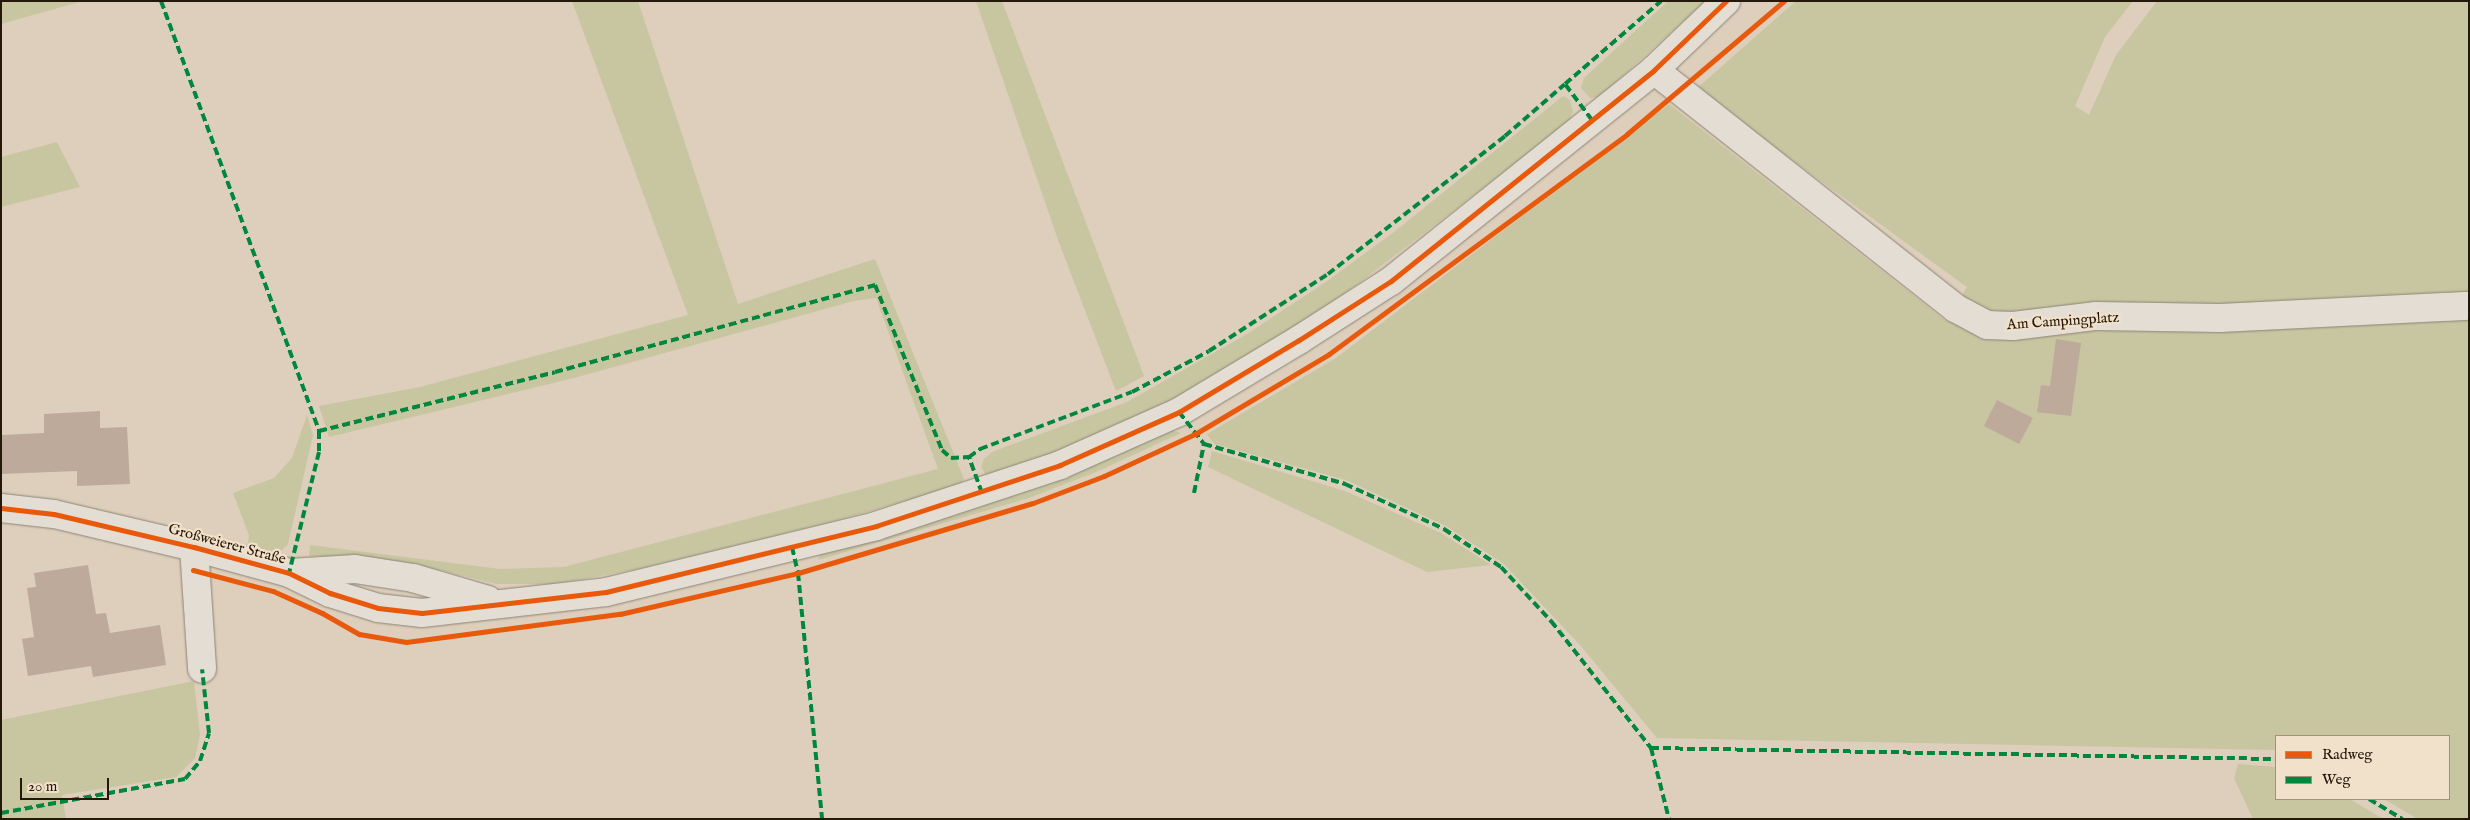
<!DOCTYPE html>
<meta charset="utf-8">
<style>
body{margin:0}
#map{position:relative;width:2470px;height:820px;overflow:hidden;background:#ddcfbb;font-family:"IM FELL English",serif}
div>[style]{position:absolute}
[style*='--x']{left:calc(var(--x)*1px);top:calc(var(--y)*1px);width:calc(var(--w)*1px);rotate:calc(var(--a)*1deg)}
.green>*{inset:0;background:#c8c5a1}
.building>*{inset:0;background:#beaa9b}
.roads{filter:drop-shadow(0 0 1px #8d8376) drop-shadow(0 0 1px #8d8376)}
.minor>*{height:28px;margin:-14px;padding:0 14px;transform-origin:14px;border-radius:14px;background:#e4ddd3}
.quiet>*{height:4px;margin-top:-2px;transform-origin:0;background:repeating-linear-gradient(90deg,#00873e 0 8px,transparent 0 12px)}
.cycleway>*{height:5px;margin:-2.5px;padding:0 2.5px;transform-origin:2.5px;border-radius:2.5px;background:#e8590c}
span{translate:-50% -50%;white-space:nowrap;text-align:center;line-height:1.15;-webkit-text-stroke:4.5px #f2e1ca;paint-order:stroke}
.street-label{font-size:15px;color:#24180a}
.frame{position:absolute;inset:0;border:2px solid #24180a;pointer-events:none}
.legend{position:absolute;left:2275px;top:735px;width:175px;height:65px;box-sizing:border-box;background:#f2e1ca;border:1px solid #a0917d;margin:0;padding:6px 9px;list-style:none;font-size:15px;color:#24180a}
.legend li{display:flex;align-items:center;gap:10px;height:25px}
.legend b{width:25px;border:1px solid #a0917d}
.scale{position:absolute;left:20px;top:778px;width:89px;height:22px;box-sizing:border-box;border:2px solid #24180a;border-top:0;padding-left:6px;font-size:15px;line-height:18px;white-space:nowrap;color:#24180a;-webkit-text-stroke:4px #f2e1ca;paint-order:stroke}
</style>
<div id="map">
<div class="green">
<i style="clip-path:polygon(1px 1px,83px 1px,1px 24px)"></i>
<i style="clip-path:polygon(572px 1px,638px 1px,738px 304px,875px 259px,964px 479px,960px 485px,832px 522px,643px 568px,557px 584px,497px 584px,415px 564px,367px 557px,309px 556px,310px 545px,500px 569px,564px 567px,938px 469px,876px 298px,854px 301px,570px 379px,329px 437px,319px 406px,420px 387px,688px 315px)"></i>
<i style="clip-path:polygon(976px 1px,1002px 1px,1144px 376px,1116px 391px,1058px 240px)"></i>
<i style="clip-path:polygon(1668px 1px,1706px 1px,1599px 97px,1590px 98px,1581px 88px,1584px 78px)"></i>
<i style="clip-path:polygon(1796px 1px,2133px 1px,2105px 37px,2075px 106px,2089px 115px,2116px 55px,2157px 1px,2469px 1px,2469px 819px,2418px 819px,2384px 799px,2449px 799px,2449px 736px,2276px 736px,2276px 750px,1657px 738px,1580px 645px,1504px 564px,1446px 526px,1346px 480px,1214px 444px,1207px 434px,1336px 358px,1669px 104px,1947px 322px,1967px 287px,1695px 90px)"></i>
<i style="clip-path:polygon(1563px 96px,1570px 100px,1573px 112px,1567px 124px,1322px 311px,1167px 404px,1040px 458px,987px 477px,981px 467px,984px 459px,992px 452px,1127px 402px,1247px 334px,1326px 282px,1394px 232px)"></i>
<i style="clip-path:polygon(57px 142px,80px 187px,1px 207px,1px 157px)"></i>
<i style="clip-path:polygon(307px 415px,313px 435px,288px 544px,282px 550px,274px 552px,248px 545px,249px 535px,233px 493px,274px 478px,292px 458px)"></i>
<i style="clip-path:polygon(1172px 430px,1181px 433px,1096px 472px,1029px 498px,818px 560px,821px 553px,1013px 496px)"></i>
<i style="clip-path:polygon(1212px 451px,1345px 491px,1441px 533px,1491px 565px,1427px 572px,1208px 467px)"></i>
<i style="clip-path:polygon(194px 681px,200px 735px,195px 758px,176px 777px,62px 795px,66px 819px,1px 819px,1px 720px)"></i>
<i style="clip-path:polygon(2238px 764px,2276px 767px,2276px 799px,2350px 799px,2383px 819px,2253px 819px,2234px 778px)"></i>
</div>
<div class="building">
<i style="clip-path:polygon(2056px 339px,2081px 343px,2071px 416px,2037px 412px,2041px 385px,2050px 386px)"></i>
<i style="clip-path:polygon(1997px 400px,2033px 418px,2019px 444px,1984px 426px)"></i>
<i style="clip-path:polygon(100px 411px,100px 428px,127px 427px,130px 484px,77px 486px,77px 471px,1px 474px,1px 435px,44px 433px,44px 414px)"></i>
<i style="clip-path:polygon(88px 565px,96px 614px,106px 613px,110px 633px,160px 625px,166px 665px,93px 677px,91px 666px,28px 676px,22px 639px,34px 637px,27px 588px,36px 587px,34px 573px)"></i>
</div>
<div class="roads">
<div class="minor">
<i style="--x:1654;--y:70;--w:384;--a:38.3"></i>
<i style="--x:1955;--y:308;--w:36;--a:28"></i>
<i style="--x:1987;--y:325;--w:26;--a:2"></i>
<i style="--x:2013;--y:326;--w:84;--a:-6.9"></i>
<i style="--x:2096;--y:316;--w:124;--a:0.9"></i>
<i style="--x:2220;--y:318;--w:249;--a:-2.8"></i>
<i style="--x:1;--y:508;--w:53;--a:6.5"></i>
<i style="--x:54;--y:514;--w:144;--a:13.3"></i>
<i style="--x:194;--y:547;--w:98;--a:15.3"></i>
<i style="--x:289;--y:573;--w:46;--a:26"></i>
<i style="--x:330;--y:593;--w:50;--a:17.4"></i>
<i style="--x:378;--y:608;--w:44;--a:6.5"></i>
<i style="--x:422;--y:613;--w:185;--a:-6.5"></i>
<i style="--x:606;--y:592;--w:278;--a:-13.7"></i>
<i style="--x:876;--y:526;--w:194;--a:-18.3"></i>
<i style="--x:1060;--y:465;--w:130;--a:-24"></i>
<i style="--x:1179;--y:412;--w:140;--a:-31"></i>
<i style="--x:1299;--y:340;--w:109;--a:-32.7"></i>
<i style="--x:1391;--y:281;--w:337;--a:-38.7"></i>
<i style="--x:1654;--y:70;--w:100;--a:-43.8"></i>
<i style="--x:194;--y:547;--w:122;--a:86.2"></i>
<i style="--x:290;--y:573;--w:65;--a:-3.5"></i>
<i style="--x:355;--y:569;--w:59;--a:8.8"></i>
<i style="--x:413;--y:578;--w:78;--a:16.3"></i>
</div>
</div>
<div class="quiet">
<i style="--x:161;--y:1;--w:458;--a:69.8"></i>
<i style="--x:319;--y:431;--w:21;--a:90"></i>
<i style="--x:319;--y:452;--w:125;--a:103.9"></i>
<i style="--x:1592;--y:120;--w:45;--a:-126.9"></i>
<i style="--x:1565;--y:84;--w:127;--a:-40.8"></i>
<i style="--x:1179;--y:412;--w:41;--a:52"></i>
<i style="--x:1204;--y:444;--w:147;--a:15.8"></i>
<i style="--x:1345;--y:484;--w:109;--a:24.4"></i>
<i style="--x:1444;--y:529;--w:69;--a:33.7"></i>
<i style="--x:1501;--y:567;--w:74;--a:47.2"></i>
<i style="--x:1551;--y:621;--w:162;--a:51.8"></i>
<i style="--x:1651;--y:748;--w:73;--a:75.8"></i>
<i style="--x:319;--y:431;--w:243;--a:-14"></i>
<i style="--x:555;--y:372;--w:332;--a:-15.2"></i>
<i style="--x:875;--y:285;--w:178;--a:67.9"></i>
<i style="--x:942;--y:450;--w:12;--a:42"></i>
<i style="--x:951;--y:458;--w:18;--a:-3"></i>
<i style="--x:982;--y:493;--w:38;--a:-110"></i>
<i style="--x:969;--y:457;--w:14;--a:-36"></i>
<i style="--x:980;--y:449;--w:162;--a:-20.6"></i>
<i style="--x:1132;--y:392;--w:87;--a:-28"></i>
<i style="--x:1209;--y:351;--w:142;--a:-32.9"></i>
<i style="--x:1328;--y:274;--w:224;--a:-37.9"></i>
<i style="--x:1505;--y:136;--w:79;--a:-40.9"></i>
<i style="--x:1194;--y:493;--w:50;--a:-78.5"></i>
<i style="--x:792;--y:547;--w:27;--a:77"></i>
<i style="--x:798;--y:573;--w:247;--a:84.4"></i>
<i style="--x:1651;--y:748;--w:625;--a:1.01"></i>
<i style="--x:2369;--y:799;--w:39;--a:31"></i>
<i style="--x:1;--y:813;--w:187;--a:-10.5"></i>
<i style="--x:185;--y:779;--w:23;--a:-50"></i>
<i style="--x:200;--y:761;--w:29;--a:-72"></i>
<i style="--x:209;--y:733;--w:64;--a:-96.2"></i>
</div>
<div class="cycleway">
<i style="--x:1;--y:508;--w:53;--a:6.5"></i>
<i style="--x:54;--y:514;--w:144;--a:13.3"></i>
<i style="--x:194;--y:547;--w:98;--a:15.3"></i>
<i style="--x:289;--y:573;--w:46;--a:26"></i>
<i style="--x:330;--y:593;--w:50;--a:17.4"></i>
<i style="--x:378;--y:608;--w:44;--a:6.5"></i>
<i style="--x:422;--y:613;--w:185;--a:-6.5"></i>
<i style="--x:606;--y:592;--w:278;--a:-13.7"></i>
<i style="--x:876;--y:526;--w:194;--a:-18.3"></i>
<i style="--x:1060;--y:465;--w:130;--a:-24"></i>
<i style="--x:1179;--y:412;--w:140;--a:-31"></i>
<i style="--x:1299;--y:340;--w:109;--a:-32.7"></i>
<i style="--x:1391;--y:281;--w:337;--a:-38.7"></i>
<i style="--x:1654;--y:70;--w:100;--a:-43.8"></i>
<i style="--x:193;--y:570;--w:83;--a:14.7"></i>
<i style="--x:273;--y:591;--w:54;--a:24.2"></i>
<i style="--x:322;--y:613;--w:43;--a:29.6"></i>
<i style="--x:359;--y:634;--w:48;--a:9.7"></i>
<i style="--x:406;--y:642;--w:216;--a:-7.5"></i>
<i style="--x:620;--y:614;--w:183;--a:-13"></i>
<i style="--x:798;--y:573;--w:245;--a:-16.6"></i>
<i style="--x:1033;--y:503;--w:76;--a:-20.8"></i>
<i style="--x:1104;--y:476;--w:100;--a:-24.8"></i>
<i style="--x:1195;--y:434;--w:156;--a:-30.8"></i>
<i style="--x:1329;--y:354;--w:370;--a:-36.4"></i>
<i style="--x:1627;--y:134;--w:206;--a:-40.3"></i>
</div>
<div class="street-label">
<span style="left:2063px;top:321px;rotate:-4deg">Am Campingplatz</span>
<span style="left:227px;top:544px;rotate:15deg">Großweierer Straße</span>
</div>
<div class="frame"></div>
<ul class="legend">
<li><b style="height:6px;background:#e8590c"></b>Radweg</li>
<li><b style="height:6px;background:#00873e"></b>Weg</li>
</ul>
<div class="scale">20 m</div>
</div>
